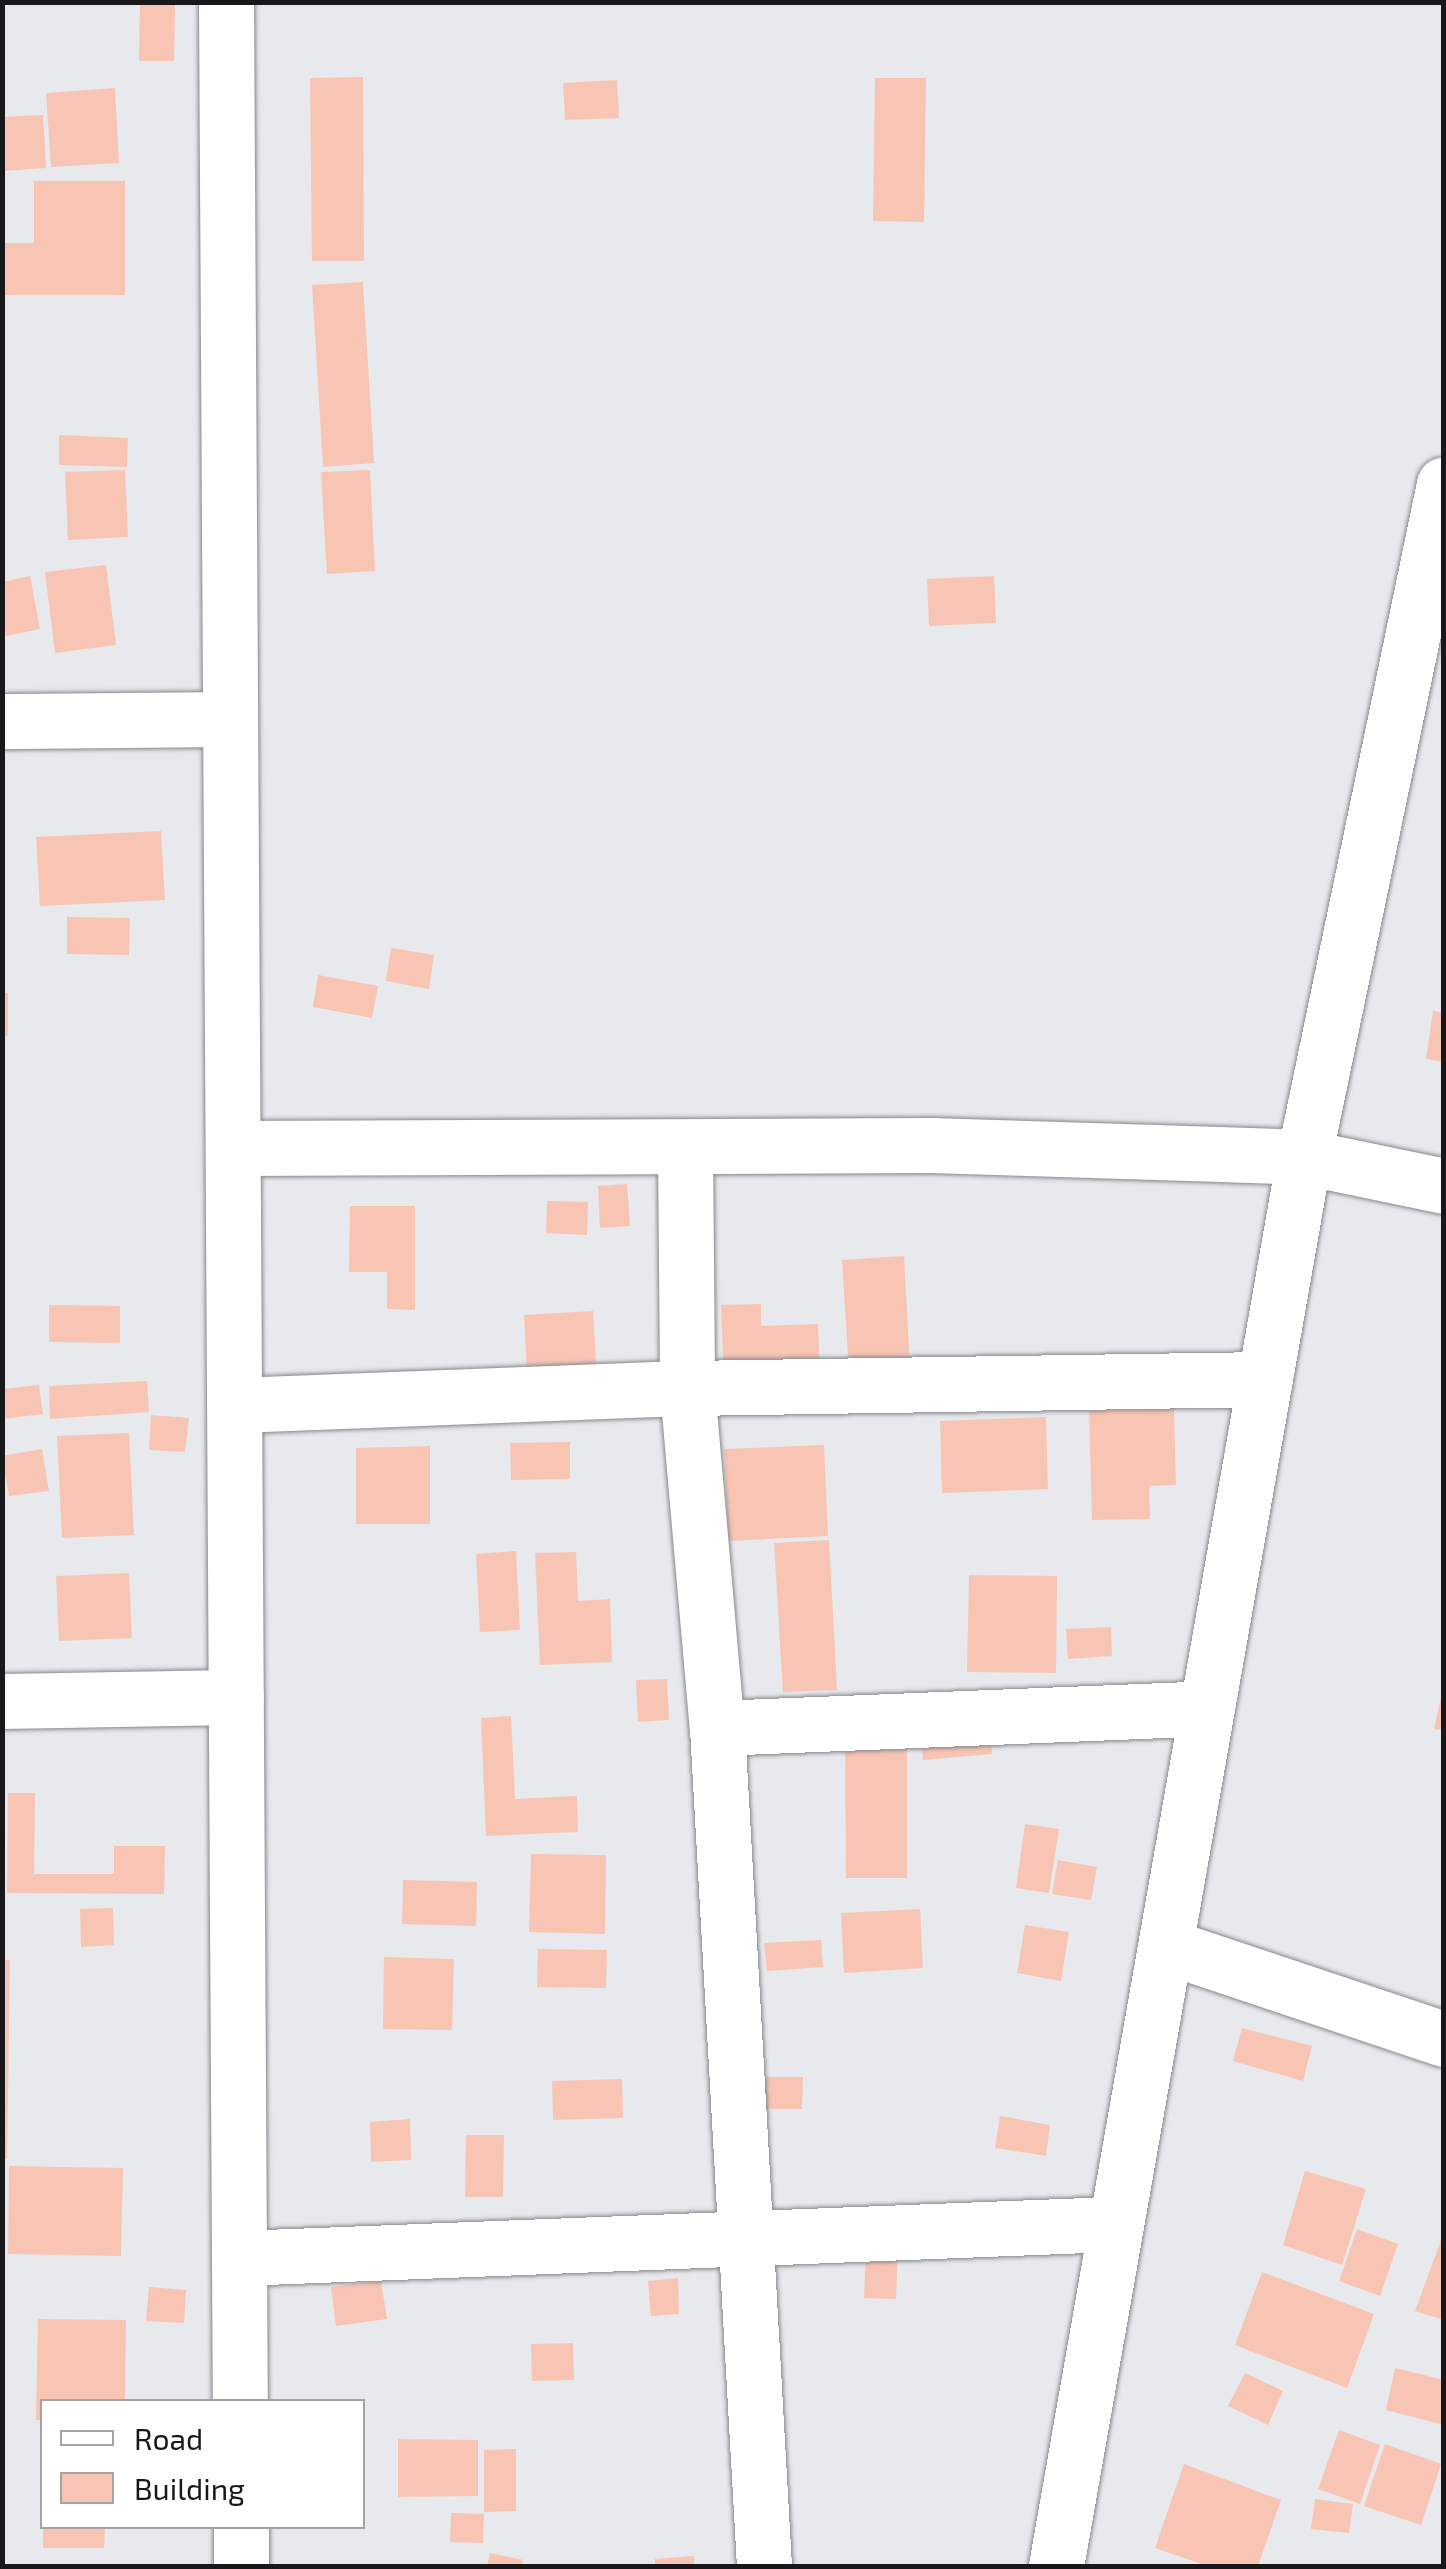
<!DOCTYPE html>
<style>
body{margin:0}
#map{position:relative;width:1446px;height:2569px;overflow:hidden;background:#e7e9ec;font-family:"Exo 2",sans-serif}
div>[style]{position:absolute}
[style*='--x']{left:calc(var(--x)*1px);top:calc(var(--y)*1px);width:calc(var(--w)*1px);rotate:calc(var(--a)*1deg)}
.building>*{inset:0;background:#f8c5b4}
.roads{filter:drop-shadow(0 0 2px #86888b) drop-shadow(0 0 2px #86888b)}
.minor>*{height:55px;margin:-27.5px;padding:0 27.5px;transform-origin:27.5px;border-radius:27.5px;background:#fff}
span{translate:-50% -50%;white-space:nowrap;text-align:center;line-height:1.15;-webkit-text-stroke:8px #fff;paint-order:stroke}
.frame{position:absolute;inset:0;border:5px solid #18181a;pointer-events:none}
.legend{position:absolute;left:40px;top:2399px;width:325px;height:130px;box-sizing:border-box;background:#fff;border:2px solid #a3a3a3;margin:0;padding:12px 18px;list-style:none;font-size:30px;color:#18181a}
.legend li{display:flex;align-items:center;gap:20px;height:50px}
.legend b{width:50px;border:2px solid #a3a3a3}
</style>
<div id="map">
<div class="building">
<i style="clip-path:polygon(140px 3px,175px 4px,174px 61px,139px 61px)"></i>
<i style="clip-path:polygon(363px 77px,364px 261px,312px 261px,310px 78px)"></i>
<i style="clip-path:polygon(875px 78px,926px 78px,924px 222px,873px 221px)"></i>
<i style="clip-path:polygon(617px 80px,619px 118px,565px 120px,563px 83px)"></i>
<i style="clip-path:polygon(115px 88px,119px 163px,51px 167px,46px 93px)"></i>
<i style="clip-path:polygon(43px 115px,46px 168px,4px 171px,2px 117px)"></i>
<i style="clip-path:polygon(34px 181px,125px 181px,125px 295px,4px 295px,4px 243px,34px 243px)"></i>
<i style="clip-path:polygon(363px 282px,374px 463px,323px 467px,312px 285px)"></i>
<i style="clip-path:polygon(59px 435px,128px 438px,127px 467px,59px 465px)"></i>
<i style="clip-path:polygon(125px 470px,128px 537px,68px 540px,65px 472px)"></i>
<i style="clip-path:polygon(370px 470px,375px 571px,327px 574px,321px 472px)"></i>
<i style="clip-path:polygon(106px 565px,116px 645px,55px 653px,45px 572px)"></i>
<i style="clip-path:polygon(30px 576px,40px 629px,6px 636px,2px 582px)"></i>
<i style="clip-path:polygon(994px 576px,996px 623px,929px 626px,927px 579px)"></i>
<i style="clip-path:polygon(161px 831px,165px 900px,40px 906px,36px 837px)"></i>
<i style="clip-path:polygon(67px 917px,130px 918px,129px 955px,67px 954px)"></i>
<i style="clip-path:polygon(391px 948px,434px 955px,429px 989px,386px 981px)"></i>
<i style="clip-path:polygon(318px 975px,378px 986px,372px 1018px,313px 1007px)"></i>
<i style="clip-path:polygon(2px 993px,8px 993px,8px 1036px,2px 1036px)"></i>
<i style="clip-path:polygon(1433px 1011px,1444px 1013px,1444px 1062px,1426px 1059px)"></i>
<i style="clip-path:polygon(627px 1184px,630px 1226px,600px 1228px,598px 1186px)"></i>
<i style="clip-path:polygon(547px 1201px,588px 1202px,587px 1235px,546px 1233px)"></i>
<i style="clip-path:polygon(350px 1206px,415px 1206px,415px 1310px,387px 1309px,387px 1272px,349px 1272px)"></i>
<i style="clip-path:polygon(904px 1256px,911px 1383px,850px 1386px,842px 1260px)"></i>
<i style="clip-path:polygon(761px 1304px,761px 1326px,818px 1324px,821px 1405px,725px 1409px,721px 1305px)"></i>
<i style="clip-path:polygon(49px 1305px,120px 1306px,120px 1343px,49px 1342px)"></i>
<i style="clip-path:polygon(593px 1311px,599px 1410px,529px 1414px,524px 1315px)"></i>
<i style="clip-path:polygon(147px 1381px,149px 1412px,50px 1419px,49px 1386px)"></i>
<i style="clip-path:polygon(39px 1385px,43px 1414px,2px 1419px,2px 1389px)"></i>
<i style="clip-path:polygon(1174px 1408px,1176px 1485px,1149px 1486px,1150px 1519px,1092px 1520px,1089px 1411px)"></i>
<i style="clip-path:polygon(151px 1415px,189px 1418px,185px 1452px,149px 1450px)"></i>
<i style="clip-path:polygon(1046px 1417px,1048px 1489px,942px 1493px,940px 1421px)"></i>
<i style="clip-path:polygon(129px 1433px,134px 1535px,62px 1538px,57px 1436px)"></i>
<i style="clip-path:polygon(570px 1442px,570px 1479px,511px 1480px,510px 1443px)"></i>
<i style="clip-path:polygon(824px 1445px,828px 1536px,729px 1541px,724px 1449px)"></i>
<i style="clip-path:polygon(430px 1446px,430px 1524px,356px 1524px,356px 1448px)"></i>
<i style="clip-path:polygon(42px 1449px,49px 1491px,9px 1496px,2px 1456px)"></i>
<i style="clip-path:polygon(829px 1540px,837px 1690px,783px 1692px,774px 1543px)"></i>
<i style="clip-path:polygon(516px 1551px,520px 1630px,480px 1632px,476px 1554px)"></i>
<i style="clip-path:polygon(576px 1552px,578px 1601px,610px 1599px,612px 1662px,540px 1665px,535px 1553px)"></i>
<i style="clip-path:polygon(129px 1573px,132px 1638px,59px 1641px,56px 1576px)"></i>
<i style="clip-path:polygon(969px 1575px,1057px 1576px,1056px 1673px,967px 1672px)"></i>
<i style="clip-path:polygon(1111px 1627px,1112px 1656px,1068px 1659px,1066px 1629px)"></i>
<i style="clip-path:polygon(667px 1679px,669px 1720px,638px 1722px,636px 1680px)"></i>
<i style="clip-path:polygon(1444px 1684px,1444px 1731px,1434px 1729px)"></i>
<i style="clip-path:polygon(511px 1716px,515px 1799px,577px 1796px,578px 1832px,486px 1836px,481px 1718px)"></i>
<i style="clip-path:polygon(988px 1716px,992px 1754px,923px 1760px,920px 1721px)"></i>
<i style="clip-path:polygon(845px 1730px,907px 1730px,907px 1878px,846px 1878px)"></i>
<i style="clip-path:polygon(8px 1793px,35px 1793px,34px 1874px,114px 1874px,114px 1846px,165px 1846px,164px 1894px,7px 1893px)"></i>
<i style="clip-path:polygon(1025px 1824px,1059px 1829px,1049px 1893px,1016px 1888px)"></i>
<i style="clip-path:polygon(531px 1854px,606px 1855px,605px 1934px,529px 1932px)"></i>
<i style="clip-path:polygon(1058px 1860px,1097px 1867px,1091px 1900px,1052px 1894px)"></i>
<i style="clip-path:polygon(403px 1880px,477px 1882px,476px 1926px,402px 1924px)"></i>
<i style="clip-path:polygon(113px 1908px,114px 1945px,81px 1947px,80px 1909px)"></i>
<i style="clip-path:polygon(920px 1909px,923px 1968px,844px 1973px,841px 1913px)"></i>
<i style="clip-path:polygon(1025px 1925px,1069px 1932px,1061px 1981px,1017px 1973px)"></i>
<i style="clip-path:polygon(821px 1940px,823px 1967px,767px 1971px,764px 1943px)"></i>
<i style="clip-path:polygon(538px 1949px,607px 1950px,606px 1988px,537px 1987px)"></i>
<i style="clip-path:polygon(384px 1957px,454px 1959px,452px 2030px,383px 2029px)"></i>
<i style="clip-path:polygon(2px 1960px,10px 1960px,7px 2159px,2px 2159px)"></i>
<i style="clip-path:polygon(1242px 2028px,1312px 2046px,1303px 2081px,1233px 2061px)"></i>
<i style="clip-path:polygon(752px 2077px,803px 2077px,802px 2109px,752px 2109px)"></i>
<i style="clip-path:polygon(622px 2079px,623px 2118px,553px 2120px,552px 2081px)"></i>
<i style="clip-path:polygon(1000px 2116px,1050px 2125px,1046px 2156px,995px 2148px)"></i>
<i style="clip-path:polygon(410px 2119px,411px 2160px,371px 2162px,370px 2122px)"></i>
<i style="clip-path:polygon(466px 2135px,504px 2135px,503px 2197px,465px 2197px)"></i>
<i style="clip-path:polygon(9px 2166px,123px 2168px,121px 2256px,8px 2254px)"></i>
<i style="clip-path:polygon(1305px 2171px,1366px 2189px,1342px 2265px,1283px 2245px)"></i>
<i style="clip-path:polygon(1357px 2229px,1398px 2244px,1380px 2296px,1339px 2281px)"></i>
<i style="clip-path:polygon(1444px 2232px,1444px 2320px,1415px 2311px)"></i>
<i style="clip-path:polygon(866px 2245px,898px 2246px,896px 2299px,864px 2298px)"></i>
<i style="clip-path:polygon(1262px 2272px,1374px 2314px,1347px 2388px,1235px 2345px)"></i>
<i style="clip-path:polygon(678px 2278px,679px 2314px,651px 2316px,648px 2281px)"></i>
<i style="clip-path:polygon(381px 2281px,387px 2319px,336px 2326px,331px 2287px)"></i>
<i style="clip-path:polygon(149px 2287px,186px 2290px,184px 2323px,146px 2321px)"></i>
<i style="clip-path:polygon(38px 2319px,126px 2320px,125px 2402px,42px 2402px,42px 2420px,36px 2420px)"></i>
<i style="clip-path:polygon(573px 2343px,574px 2380px,532px 2381px,531px 2344px)"></i>
<i style="clip-path:polygon(1395px 2368px,1444px 2380px,1444px 2425px,1386px 2410px)"></i>
<i style="clip-path:polygon(1245px 2373px,1283px 2391px,1268px 2425px,1228px 2406px)"></i>
<i style="clip-path:polygon(1339px 2430px,1380px 2445px,1360px 2504px,1318px 2489px)"></i>
<i style="clip-path:polygon(398px 2439px,478px 2440px,478px 2496px,398px 2497px)"></i>
<i style="clip-path:polygon(1385px 2444px,1441px 2464px,1421px 2525px,1364px 2506px)"></i>
<i style="clip-path:polygon(516px 2449px,516px 2511px,484px 2512px,484px 2450px)"></i>
<i style="clip-path:polygon(1184px 2464px,1281px 2500px,1258px 2566px,1208px 2566px,1155px 2548px)"></i>
<i style="clip-path:polygon(1315px 2499px,1353px 2504px,1349px 2533px,1311px 2529px)"></i>
<i style="clip-path:polygon(451px 2513px,484px 2514px,483px 2543px,450px 2542px)"></i>
<i style="clip-path:polygon(43px 2526px,105px 2526px,104px 2548px,43px 2548px)"></i>
<i style="clip-path:polygon(490px 2553px,523px 2560px,522px 2566px,487px 2566px)"></i>
<i style="clip-path:polygon(694px 2556px,694px 2566px,655px 2566px,655px 2559px)"></i>
</div>
<div class="roads">
<div class="minor">
<i style="--x:226;--y:2;--w:2400;--a:89.67"></i>
<i style="--x:2;--y:721;--w:228;--a:-0.5"></i>
<i style="--x:685;--y:1147;--w:241;--a:89.5"></i>
<i style="--x:687;--y:1388;--w:341;--a:85"></i>
<i style="--x:717;--y:1728;--w:839;--a:86.79"></i>
<i style="--x:234;--y:1148;--w:697;--a:-0.25"></i>
<i style="--x:931;--y:1145;--w:373;--a:1.8"></i>
<i style="--x:1304;--y:1157;--w:687;--a:-78.25"></i>
<i style="--x:238;--y:1405;--w:449;--a:-2.2"></i>
<i style="--x:687;--y:1388;--w:578;--a:-0.89"></i>
<i style="--x:2;--y:1701;--w:234;--a:-1"></i>
<i style="--x:717;--y:1728;--w:488;--a:-2.3"></i>
<i style="--x:1166;--y:1946;--w:293;--a:18.5"></i>
<i style="--x:240;--y:2258;--w:876;--a:-2.23"></i>
<i style="--x:241;--y:2526;--w:40;--a:90"></i>
<i style="--x:1056;--y:2566;--w:1431;--a:-80.02"></i>
<i style="--x:1304;--y:1157;--w:143;--a:11.7"></i>
</div>
</div>
<div class="frame"></div>
<ul class="legend">
<li><b style="height:12px;background:#fff"></b>Road</li>
<li><b style="height:28px;background:#f8c5b4"></b>Building</li>
</ul>
</div>
